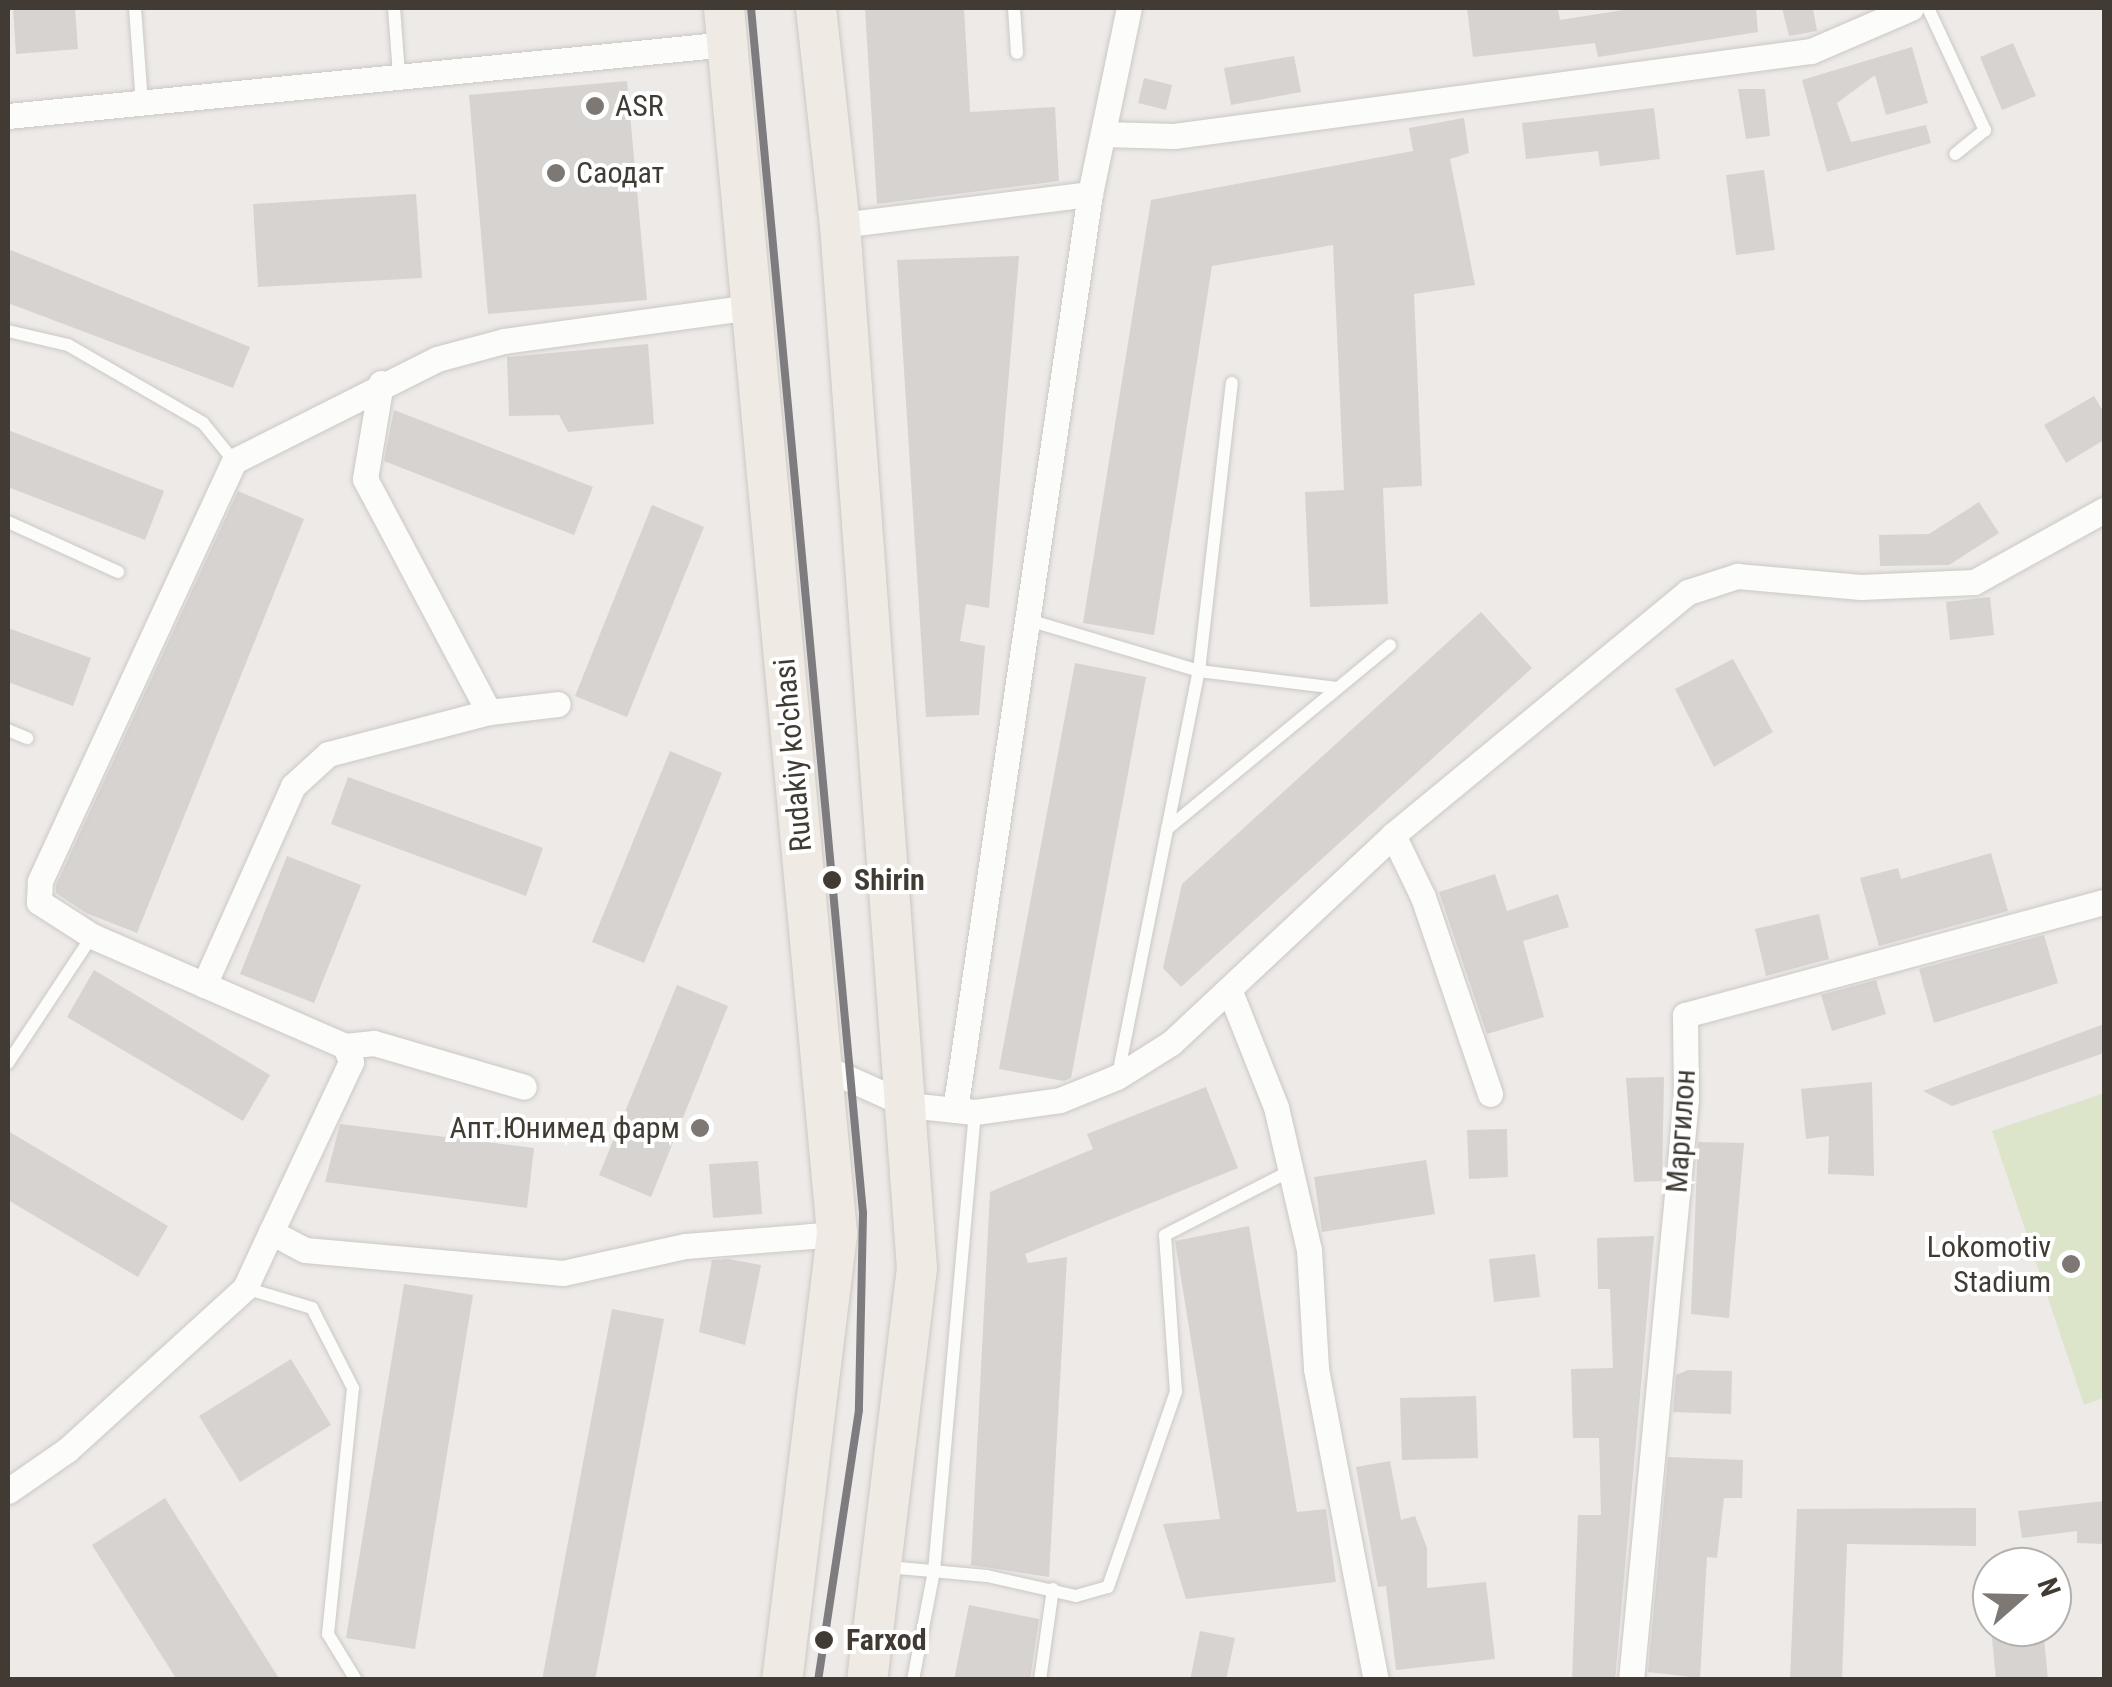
<!DOCTYPE html>
<meta charset="utf-8">
<style>
body{margin:0}
#map{position:relative;width:2112px;height:1687px;overflow:hidden;background:#edeae7;font-family:"Roboto Condensed",sans-serif}
div>[style]{position:absolute}
[style*='--x']{left:calc(var(--x)*1px);top:calc(var(--y)*1px);width:calc(var(--w)*1px);rotate:calc(var(--a)*1deg)}
.green>*{inset:0;background:#dce5c9}
.building>*{inset:0;background:#d6d3d0}
.roads{filter:drop-shadow(0 0 2px #cbc8c5) drop-shadow(0 0 2px #cbc8c5)}
.service>*{height:12px;margin:-6px;padding:0 6px;transform-origin:6px;border-radius:6px;background:#fcfcfb}
.minor>*{height:25px;margin:-12.5px;padding:0 12.5px;transform-origin:12.5px;border-radius:12.5px;background:#fcfcfb}
.primary>*{height:40px;margin:-20px;padding:0 20px;transform-origin:20px;border-radius:20px;background:#efeae3}
.tram-1>*{height:8px;margin:-4px;padding:0 4px;transform-origin:4px;border-radius:4px;background:#7e7c7f}
.dots>*{width:28px;height:28px;translate:-50% -50%;box-sizing:border-box;border:5px solid #fff;border-radius:50%}
span{translate:-50% -50%;white-space:nowrap;text-align:center;line-height:1.15;-webkit-text-stroke:8px #fff;paint-order:stroke}
.poi-label{font-size:30px;color:#413b34}
.left{translate:0 -50%;text-align:left}
.right{translate:-100% -50%;text-align:right}
.street-label{font-size:30px;color:#413b34}
.stop-label{font-size:30px;color:#413b34;font-weight:700}
.frame{position:absolute;inset:0;border:10px solid #413b34;pointer-events:none}
.north{position:absolute;left:1972px;top:1547px;width:100px;height:100px;box-sizing:border-box;background:#fff;border:2px solid #b3b1ae;border-radius:50%;rotate:70deg;font-size:28px;font-weight:700;line-height:40px;text-align:center;color:#413b34}
.north::after{content:'';display:block;margin:auto;width:35px;height:45px;background:#7d7873;clip-path:polygon(50% 0,100% 100%,50% 72%,0 100%)}
</style>
<div id="map">
<div class="green">
<i style="clip-path:polygon(2104px 1093px,2104px 1398px,2084px 1405px,1992px 1131px)"></i>
</div>
<div class="building">
<i style="clip-path:polygon(13px 8px,75px 8px,78px 49px,16px 54px)"></i>
<i style="clip-path:polygon(865px 8px,964px 8px,970px 112px,1055px 107px,1059px 181px,877px 204px)"></i>
<i style="clip-path:polygon(1467px 8px,1558px 8px,1560px 20px,1636px 8px,1756px 8px,1758px 32px,1598px 57px,1595px 43px,1473px 57px)"></i>
<i style="clip-path:polygon(1782px 8px,1813px 8px,1817px 31px,1789px 36px)"></i>
<i style="clip-path:polygon(2013px 43px,2036px 96px,2002px 110px,1980px 57px)"></i>
<i style="clip-path:polygon(1912px 47px,1928px 103px,1886px 115px,1875px 75px,1837px 103px,1851px 142px,1926px 125px,1931px 143px,1827px 172px,1802px 80px)"></i>
<i style="clip-path:polygon(1294px 56px,1301px 92px,1231px 105px,1224px 68px)"></i>
<i style="clip-path:polygon(1144px 78px,1172px 85px,1166px 110px,1138px 103px)"></i>
<i style="clip-path:polygon(627px 81px,647px 300px,488px 314px,469px 95px)"></i>
<i style="clip-path:polygon(1738px 89px,1765px 89px,1770px 136px,1746px 139px)"></i>
<i style="clip-path:polygon(1654px 108px,1660px 159px,1600px 166px,1598px 151px,1526px 159px,1522px 123px)"></i>
<i style="clip-path:polygon(1464px 118px,1469px 153px,1450px 159px,1475px 285px,1414px 294px,1422px 486px,1383px 488px,1388px 604px,1310px 607px,1305px 492px,1344px 490px,1333px 245px,1212px 266px,1154px 635px,1083px 623px,1151px 200px,1413px 151px,1409px 128px)"></i>
<i style="clip-path:polygon(1764px 170px,1775px 250px,1736px 255px,1726px 175px)"></i>
<i style="clip-path:polygon(416px 194px,422px 278px,258px 287px,253px 204px)"></i>
<i style="clip-path:polygon(8px 249px,250px 347px,233px 388px,8px 303px)"></i>
<i style="clip-path:polygon(1019px 256px,989px 608px,966px 604px,960px 641px,985px 646px,979px 715px,926px 717px,897px 260px)"></i>
<i style="clip-path:polygon(648px 344px,654px 424px,568px 432px,559px 415px,509px 416px,507px 357px)"></i>
<i style="clip-path:polygon(2094px 396px,2104px 413px,2104px 440px,2066px 463px,2044px 425px)"></i>
<i style="clip-path:polygon(394px 410px,593px 487px,574px 535px,384px 461px)"></i>
<i style="clip-path:polygon(8px 430px,164px 491px,145px 540px,8px 487px)"></i>
<i style="clip-path:polygon(238px 491px,304px 519px,137px 933px,86px 913px,56px 893px,56px 885px)"></i>
<i style="clip-path:polygon(1979px 502px,1999px 533px,1949px 565px,1880px 566px,1879px 535px,1929px 534px)"></i>
<i style="clip-path:polygon(652px 505px,704px 527px,627px 717px,575px 696px)"></i>
<i style="clip-path:polygon(1990px 597px,1994px 635px,1950px 640px,1946px 602px)"></i>
<i style="clip-path:polygon(1481px 612px,1532px 668px,1181px 987px,1163px 968px,1182px 884px)"></i>
<i style="clip-path:polygon(8px 628px,91px 658px,73px 706px,8px 682px)"></i>
<i style="clip-path:polygon(1733px 659px,1773px 732px,1714px 767px,1675px 689px)"></i>
<i style="clip-path:polygon(1075px 663px,1146px 677px,1071px 1078px,1064px 1081px,999px 1069px)"></i>
<i style="clip-path:polygon(670px 751px,722px 773px,644px 963px,592px 942px)"></i>
<i style="clip-path:polygon(348px 777px,543px 848px,526px 896px,331px 824px)"></i>
<i style="clip-path:polygon(1991px 853px,2008px 911px,1879px 946px,1860px 878px,1898px 868px,1901px 879px)"></i>
<i style="clip-path:polygon(287px 856px,361px 885px,314px 1003px,240px 974px)"></i>
<i style="clip-path:polygon(1495px 874px,1507px 911px,1558px 894px,1569px 927px,1523px 941px,1544px 1017px,1487px 1034px,1439px 892px)"></i>
<i style="clip-path:polygon(1819px 914px,1829px 959px,1766px 976px,1755px 929px)"></i>
<i style="clip-path:polygon(2044px 935px,2058px 983px,1934px 1023px,1919px 969px)"></i>
<i style="clip-path:polygon(94px 970px,270px 1075px,243px 1121px,67px 1017px)"></i>
<i style="clip-path:polygon(1876px 980px,1886px 1014px,1832px 1031px,1821px 995px)"></i>
<i style="clip-path:polygon(677px 985px,728px 1006px,651px 1197px,599px 1175px)"></i>
<i style="clip-path:polygon(2104px 1024px,2104px 1053px,1952px 1106px,1923px 1091px)"></i>
<i style="clip-path:polygon(1664px 1077px,1662px 1181px,1634px 1182px,1626px 1078px)"></i>
<i style="clip-path:polygon(1872px 1082px,1874px 1176px,1828px 1174px,1829px 1136px,1806px 1139px,1801px 1089px)"></i>
<i style="clip-path:polygon(1206px 1087px,1238px 1168px,1025px 1254px,1028px 1263px,1067px 1257px,1049px 1577px,971px 1565px,990px 1192px,1093px 1149px,1087px 1134px)"></i>
<i style="clip-path:polygon(340px 1124px,534px 1148px,527px 1208px,325px 1182px)"></i>
<i style="clip-path:polygon(1507px 1129px,1508px 1177px,1469px 1179px,1467px 1130px)"></i>
<i style="clip-path:polygon(8px 1131px,168px 1226px,138px 1277px,8px 1200px)"></i>
<i style="clip-path:polygon(1698px 1142px,1744px 1143px,1729px 1318px,1691px 1314px)"></i>
<i style="clip-path:polygon(1426px 1160px,1435px 1214px,1322px 1232px,1314px 1177px)"></i>
<i style="clip-path:polygon(758px 1161px,762px 1214px,713px 1218px,709px 1164px)"></i>
<i style="clip-path:polygon(1249px 1226px,1297px 1512px,1326px 1509px,1336px 1582px,1186px 1599px,1163px 1524px,1220px 1519px,1175px 1241px)"></i>
<i style="clip-path:polygon(1654px 1236px,1615px 1680px,1572px 1680px,1578px 1515px,1601px 1515px,1599px 1438px,1573px 1438px,1571px 1369px,1613px 1368px,1610px 1289px,1598px 1289px,1597px 1238px)"></i>
<i style="clip-path:polygon(1535px 1254px,1540px 1297px,1494px 1302px,1489px 1259px)"></i>
<i style="clip-path:polygon(728px 1259px,761px 1265px,745px 1345px,699px 1332px,712px 1260px)"></i>
<i style="clip-path:polygon(404px 1284px,473px 1295px,415px 1649px,346px 1638px)"></i>
<i style="clip-path:polygon(612px 1309px,664px 1319px,595px 1680px,542px 1680px)"></i>
<i style="clip-path:polygon(291px 1359px,331px 1425px,240px 1482px,199px 1416px)"></i>
<i style="clip-path:polygon(1688px 1370px,1732px 1371px,1731px 1414px,1673px 1412px,1676px 1375px)"></i>
<i style="clip-path:polygon(1476px 1396px,1478px 1458px,1402px 1460px,1400px 1398px)"></i>
<i style="clip-path:polygon(1668px 1457px,1743px 1460px,1742px 1498px,1724px 1498px,1717px 1558px,1707px 1557px,1700px 1678px,1648px 1672px)"></i>
<i style="clip-path:polygon(1390px 1461px,1401px 1520px,1415px 1516px,1427px 1548px,1427px 1588px,1486px 1582px,1495px 1659px,1396px 1670px,1386px 1586px,1378px 1587px,1356px 1467px)"></i>
<i style="clip-path:polygon(165px 1498px,280px 1680px,177px 1680px,92px 1545px)"></i>
<i style="clip-path:polygon(2104px 1501px,2104px 1544px,2077px 1543px,2077px 1531px,2022px 1538px,2018px 1511px)"></i>
<i style="clip-path:polygon(1976px 1508px,1976px 1546px,1847px 1544px,1842px 1680px,1790px 1680px,1797px 1509px)"></i>
<i style="clip-path:polygon(969px 1605px,1039px 1619px,1030px 1680px,954px 1680px)"></i>
<i style="clip-path:polygon(2002px 1627px,2043px 1627px,2048px 1680px,1996px 1680px,1991px 1628px)"></i>
<i style="clip-path:polygon(1200px 1631px,1235px 1638px,1226px 1680px,1190px 1680px)"></i>
</div>
<div class="roads">
<div class="service">
<i style="--x:135;--y:8;--w:95;--a:85.8"></i>
<i style="--x:394;--y:8;--w:67;--a:85.7"></i>
<i style="--x:1014;--y:8;--w:45;--a:86.2"></i>
<i style="--x:1928;--y:8;--w:135;--a:65"></i>
<i style="--x:1985;--y:130;--w:38;--a:141"></i>
<i style="--x:8;--y:331;--w:62;--a:13.1"></i>
<i style="--x:68;--y:345;--w:156;--a:30"></i>
<i style="--x:203;--y:423;--w:49;--a:50.8"></i>
<i style="--x:8;--y:522;--w:121;--a:24.4"></i>
<i style="--x:1025;--y:619;--w:182;--a:16.6"></i>
<i style="--x:1199;--y:671;--w:139;--a:7"></i>
<i style="--x:8;--y:730;--w:21;--a:23"></i>
<i style="--x:1167;--y:829;--w:289;--a:-39.5"></i>
<i style="--x:8;--y:1063;--w:152;--a:-56.5"></i>
<i style="--x:1118;--y:1075;--w:412;--a:-78.7"></i>
<i style="--x:1199;--y:671;--w:290;--a:-83.5"></i>
<i style="--x:245;--y:1288;--w:70;--a:16.6"></i>
<i style="--x:312;--y:1308;--w:90;--a:62.9"></i>
<i style="--x:353;--y:1388;--w:247;--a:95.8"></i>
<i style="--x:328;--y:1634;--w:54;--a:58.7"></i>
<i style="--x:888;--y:1567;--w:99;--a:5.2"></i>
<i style="--x:987;--y:1576;--w:91;--a:12.7"></i>
<i style="--x:1076;--y:1596;--w:33;--a:-16"></i>
<i style="--x:1108;--y:1587;--w:207;--a:-70.8"></i>
<i style="--x:1176;--y:1392;--w:157;--a:-94"></i>
<i style="--x:1165;--y:1235;--w:140;--a:-27.1"></i>
<i style="--x:913;--y:1680;--w:111;--a:-79.1"></i>
<i style="--x:934;--y:1571;--w:461;--a:-84.9"></i>
<i style="--x:1040;--y:1680;--w:92;--a:-81.9"></i>
</div>
<div class="minor">
<i style="--x:8;--y:116;--w:723;--a:-5.72"></i>
<i style="--x:1103;--y:134;--w:71;--a:1.6"></i>
<i style="--x:1174;--y:136;--w:643;--a:-7.6"></i>
<i style="--x:1811;--y:51;--w:109;--a:-23.3"></i>
<i style="--x:840;--y:225;--w:252;--a:-7.1"></i>
<i style="--x:1090;--y:194;--w:190;--a:-78.2"></i>
<i style="--x:751;--y:307;--w:249;--a:172.2"></i>
<i style="--x:504;--y:341;--w:69;--a:165"></i>
<i style="--x:437;--y:359;--w:227;--a:153.3"></i>
<i style="--x:234;--y:461;--w:463;--a:114.8"></i>
<i style="--x:40;--y:881;--w:21;--a:93"></i>
<i style="--x:39;--y:902;--w:63;--a:32.7"></i>
<i style="--x:92;--y:936;--w:276;--a:23.5"></i>
<i style="--x:345;--y:1046;--w:17;--a:69"></i>
<i style="--x:351;--y:1062;--w:188;--a:115.2"></i>
<i style="--x:271;--y:1232;--w:38;--a:28"></i>
<i style="--x:305;--y:1250;--w:259;--a:5.1"></i>
<i style="--x:563;--y:1273;--w:125;--a:-12.5"></i>
<i style="--x:685;--y:1246;--w:152;--a:-4.5"></i>
<i style="--x:381;--y:383;--w:97;--a:99.5"></i>
<i style="--x:365;--y:479;--w:264;--a:62"></i>
<i style="--x:1393;--y:835;--w:69;--a:64.2"></i>
<i style="--x:1423;--y:897;--w:208;--a:71.2"></i>
<i style="--x:204;--y:985;--w:218;--a:-65.9"></i>
<i style="--x:293;--y:786;--w:47;--a:-42.4"></i>
<i style="--x:328;--y:754;--w:166;--a:-14.6"></i>
<i style="--x:489;--y:712;--w:69;--a:-6.6"></i>
<i style="--x:1229;--y:989;--w:127;--a:68.3"></i>
<i style="--x:1276;--y:1107;--w:147;--a:77"></i>
<i style="--x:1309;--y:1250;--w:119;--a:86.6"></i>
<i style="--x:1316;--y:1369;--w:317;--a:79.1"></i>
<i style="--x:345;--y:1046;--w:29;--a:-6"></i>
<i style="--x:374;--y:1043;--w:156;--a:16.3"></i>
<i style="--x:823;--y:1067;--w:93;--a:24.1"></i>
<i style="--x:908;--y:1105;--w:67;--a:6"></i>
<i style="--x:975;--y:1112;--w:86;--a:-8"></i>
<i style="--x:1060;--y:1100;--w:61;--a:-22"></i>
<i style="--x:1117;--y:1077;--w:64;--a:-32.2"></i>
<i style="--x:1171;--y:1043;--w:304;--a:-43.1"></i>
<i style="--x:1393;--y:835;--w:382;--a:-39.5"></i>
<i style="--x:1688;--y:592;--w:52;--a:-18.1"></i>
<i style="--x:1737;--y:576;--w:124;--a:5.1"></i>
<i style="--x:1861;--y:587;--w:113;--a:-2.5"></i>
<i style="--x:1974;--y:582;--w:149;--a:-29"></i>
<i style="--x:955;--y:1110;--w:926;--a:-81.62"></i>
<i style="--x:8;--y:1491;--w:72;--a:-34.8"></i>
<i style="--x:67;--y:1450;--w:241;--a:-42.3"></i>
<i style="--x:245;--y:1288;--w:62;--a:-65.1"></i>
<i style="--x:1631;--y:1680;--w:584;--a:-84.59"></i>
<i style="--x:1686;--y:1099;--w:84;--a:-90.7"></i>
<i style="--x:1685;--y:1015;--w:434;--a:-15.1"></i>
</div>
<div class="primary">
<i style="--x:724;--y:8;--w:1231;--a:84.73"></i>
<i style="--x:837;--y:1234;--w:449;--a:97"></i>
<i style="--x:816;--y:8;--w:218;--a:83.7"></i>
<i style="--x:840;--y:225;--w:1046;--a:85.78"></i>
<i style="--x:917;--y:1268;--w:415;--a:96.9"></i>
</div>
</div>
<div class="tram-1">
<i style="--x:751;--y:8;--w:1210;--a:84.69"></i>
<i style="--x:863;--y:1213;--w:197;--a:91.2"></i>
<i style="--x:859;--y:1410;--w:273;--a:98.6"></i>
</div>
<div class="dots">
<i style="left:595px;top:106px;background:#7d7873"></i>
<i style="left:556px;top:173px;background:#7d7873"></i>
<i style="left:832px;top:880px;background:#413b34"></i>
<i style="left:700px;top:1128px;background:#7d7873"></i>
<i style="left:2071px;top:1264px;background:#7d7873"></i>
<i style="left:824px;top:1640px;background:#413b34"></i>
</div>
<div class="poi-label">
<span class="left" style="left:615px;top:106px">ASR</span>
<span class="left" style="left:576px;top:173px">Саодат</span>
<span class="right" style="left:680px;top:1128px">Апт.Юнимед фарм</span>
<span class="right" style="left:2051px;top:1264px">Lokomotiv<br>Stadium</span>
</div>
<div class="street-label">
<span style="left:793px;top:755px;rotate:-95deg">Rudakiy ko'chasi</span>
<span style="left:1681px;top:1131px;rotate:-86deg">Маргилон</span>
</div>
<div class="stop-label">
<span class="left" style="left:854px;top:880px">Shirin</span>
<span class="left" style="left:846px;top:1640px">Farxod</span>
</div>
<div class="frame"></div>
<div class="north">N</div>
</div>
